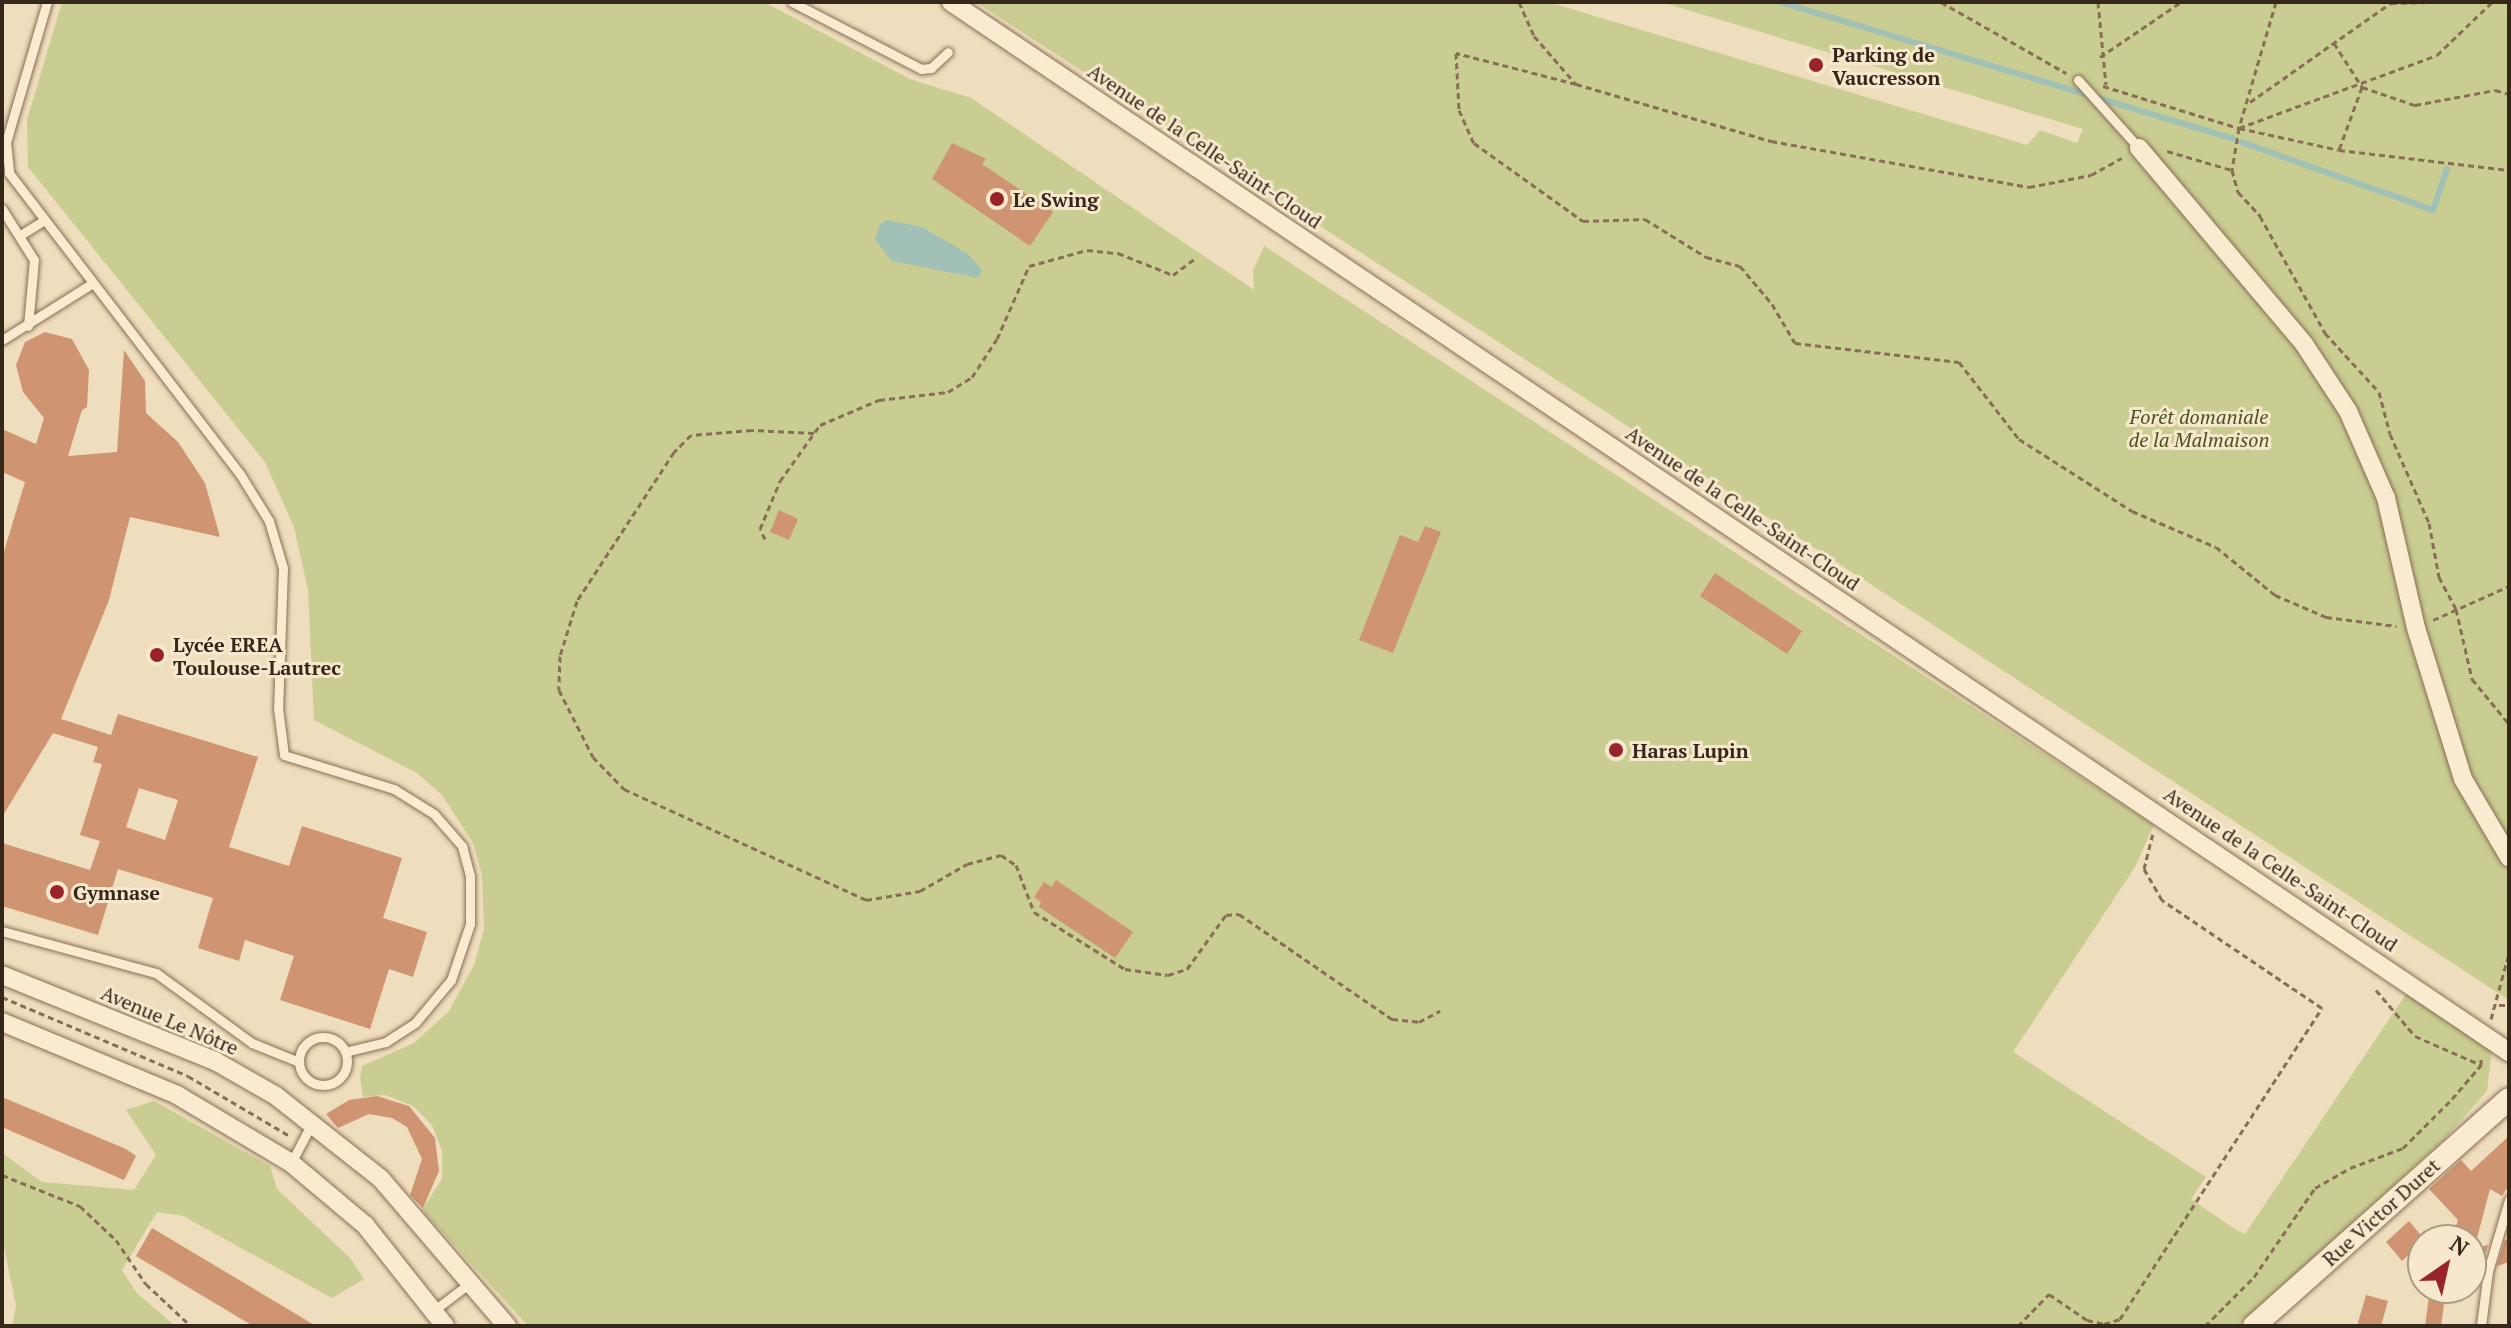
<!DOCTYPE html>
<meta charset="utf-8">
<style>
body{margin:0}
#map{position:relative;width:2511px;height:1328px;overflow:hidden;background:#efdebd;font-family:"PT Serif",serif}
div>[style]{position:absolute}
[style*='--x']{left:calc(var(--x)*1px);top:calc(var(--y)*1px);width:calc(var(--w)*1px);rotate:calc(var(--a)*1deg)}
.green>*{inset:0;background:#c9cd91}
.water>*{inset:0;background:#a1c0b6}
.stream>*{height:6px;margin:-3px;padding:0 3px;transform-origin:3px;border-radius:3px;background:#a1c0b6}
.building>*{inset:0;background:#cf9471}
.path>*{height:3px;margin-top:-1.5px;transform-origin:0;background:repeating-linear-gradient(90deg,#886e55 0 6px,transparent 0 10px)}
.roads{filter:drop-shadow(0 0 2px #886e55) drop-shadow(0 0 2px #886e55)}
.service>*{height:9px;margin:-4.5px;padding:0 4.5px;transform-origin:4.5px;border-radius:4.5px;background:#faebd0}
.service>.ring{margin:-4.5px;padding:0;box-sizing:content-box;background:none;border:9px solid #faebd0;border-radius:50%}
.minor>*{height:18px;margin:-9px;padding:0 9px;transform-origin:9px;border-radius:9px;background:#faebd0}
.tertiary>*{height:22px;margin:-11px;padding:0 11px;transform-origin:11px;border-radius:11px;background:#faebd0}
.dots>*{width:22px;height:22px;translate:-50% -50%;box-sizing:border-box;border:4px solid #f7e8cd;border-radius:50%}
span{translate:-50% -50%;white-space:nowrap;text-align:center;line-height:1.15;-webkit-text-stroke:6px #f7e8cd;paint-order:stroke}
.poi-label{font-size:20px;color:#36271b;font-weight:700}
.left{translate:0 -50%;text-align:left}
.street-label{font-size:20px;color:#36271b}
.park-label{font-size:20px;color:#495421;font-style:italic}
.frame{position:absolute;inset:0;border:4px solid #36271b;pointer-events:none}
.north{position:absolute;left:2407px;top:1224px;width:80px;height:80px;box-sizing:border-box;background:#f7e8cd;border:2px solid #aa9b86;border-radius:50%;rotate:34deg;font-size:22px;font-weight:700;line-height:32px;text-align:center;color:#36271b}
.north::after{content:'';display:block;margin:auto;width:28px;height:36px;background:#99232a;clip-path:polygon(50% 0,100% 100%,50% 72%,0 100%)}
</style>
<div id="map">
<div class="green">
<i style="clip-path:polygon(62px 2px,764px 2px,910px 79px,971px 98px,1254px 290px,1253px 271px,1264px 246px,2154px 825px,2135px 867px,2013px 1052px,2206px 1177px,2191px 1199px,2230px 1226px,2245px 1234px,2408px 991px,2492px 1048px,2487px 1091px,2444px 1140px,2237px 1326px,528px 1326px,422px 1210px,442px 1179px,442px 1151px,432px 1125px,413px 1106px,385px 1095px,363px 1097px,360px 1078px,362px 1066px,414px 1043px,449px 1011px,474px 965px,484px 929px,482px 875px,473px 843px,442px 795px,417px 773px,314px 720px,308px 590px,294px 527px,265px 462px,28px 167px,27px 120px)"></i>
<i style="clip-path:polygon(976px 2px,1548px 2px,2027px 145px,2040px 130px,2077px 143px,2083px 129px,1661px 2px,2509px 2px,2509px 1000px)"></i>
<i style="clip-path:polygon(154px 1101px,270px 1166px,277px 1189px,350px 1258px,364px 1279px,332px 1298px,183px 1216px,157px 1212px,122px 1270px,137px 1293px,175px 1326px,12px 1326px,16px 1306px,2px 1237px,2px 1153px,42px 1182px,134px 1190px,156px 1155px,126px 1110px)"></i>
</div>
<div class="water">
<i style="clip-path:polygon(887px 220px,922px 227px,968px 254px,982px 270px,978px 278px,892px 261px,875px 240px,880px 224px)"></i>
</div>
<div class="stream">
<i style="--x:1780;--y:2;--w:473;--a:16.8"></i>
<i style="--x:2241;--y:142;--w:204;--a:19.5"></i>
<i style="--x:2433;--y:210;--w:43;--a:-71.1"></i>
</div>
<div class="building">
<i style="clip-path:polygon(952px 143px,986px 159px,982px 164px,1053px 212px,1030px 246px,932px 179px)"></i>
<i style="clip-path:polygon(evenodd,45px 332px,72px 339px,89px 370px,87px 407px,82px 410px,68px 456px,117px 452px,124px 350px,145px 381px,146px 413px,178px 442px,205px 483px,220px 537px,130px 517px,109px 600px,61px 719px,111px 735px,118px 714px,258px 757px,229px 847px,289px 866px,302px 826px,402px 858px,383px 918px,427px 932px,413px 977px,389px 969px,370px 1029px,280px 1000px,294px 956px,245px 940px,239px 961px,198px 948px,213px 898px,118px 869px,98px 935px,2px 906px,2px 843px,90px 870px,100px 841px,80px 835px,102px 764px,93px 762px,98px 747px,53px 733px,2px 817px,2px 558px,25px 482px,2px 472px,2px 429px,36px 444px,44px 418px,23px 392px,16px 365px,25px 342px,45px 332px,139px 788px,178px 800px,165px 840px,126px 827px,139px 788px)"></i>
<i style="clip-path:polygon(779px 510px,798px 519px,789px 540px,770px 532px)"></i>
<i style="clip-path:polygon(1425px 526px,1441px 532px,1393px 653px,1359px 640px,1400px 535px,1418px 542px)"></i>
<i style="clip-path:polygon(1715px 573px,1802px 631px,1787px 654px,1700px 596px)"></i>
<i style="clip-path:polygon(1056px 880px,1133px 932px,1115px 958px,1039px 907px,1041px 902px,1034px 897px,1044px 882px,1052px 887px)"></i>
<i style="clip-path:polygon(377px 1096px,409px 1106px,435px 1138px,439px 1171px,423px 1208px,410px 1195px,422px 1159px,407px 1127px,392px 1118px,369px 1114px,338px 1128px,326px 1114px,349px 1100px)"></i>
<i style="clip-path:polygon(2px 1097px,126px 1149px,136px 1156px,124px 1180px,2px 1127px)"></i>
<i style="clip-path:polygon(2509px 1136px,2509px 1185px,2502px 1196px,2490px 1189px,2477px 1238px,2454px 1232px,2458px 1220px,2429px 1189px,2461px 1160px,2471px 1171px)"></i>
<i style="clip-path:polygon(2409px 1221px,2425px 1240px,2402px 1261px,2386px 1242px)"></i>
<i style="clip-path:polygon(152px 1228px,281px 1305px,316px 1326px,253px 1326px,136px 1256px)"></i>
<i style="clip-path:polygon(2509px 1239px,2509px 1262px,2497px 1266px,2505px 1240px)"></i>
<i style="clip-path:polygon(2488px 1245px,2481px 1269px,2471px 1266px,2471px 1249px)"></i>
<i style="clip-path:polygon(2430px 1288px,2446px 1288px,2441px 1326px,2425px 1326px)"></i>
<i style="clip-path:polygon(2366px 1295px,2388px 1301px,2381px 1326px,2357px 1326px)"></i>
</div>
<div class="path">
<i style="--x:1519;--y:2;--w:37;--a:66"></i>
<i style="--x:1534;--y:36;--w:64;--a:48.8"></i>
<i style="--x:1576;--y:84;--w:203;--a:16.3"></i>
<i style="--x:1771;--y:141;--w:262;--a:10.1"></i>
<i style="--x:2029;--y:187;--w:63;--a:-11"></i>
<i style="--x:2091;--y:175;--w:35;--a:-29"></i>
<i style="--x:1941;--y:2;--w:144;--a:29.6"></i>
<i style="--x:2098;--y:2;--w:83;--a:84.5"></i>
<i style="--x:2276;--y:2;--w:131;--a:106.4"></i>
<i style="--x:2239;--y:128;--w:43;--a:99.5"></i>
<i style="--x:2232;--y:170;--w:23;--a:75"></i>
<i style="--x:2238;--y:192;--w:33;--a:47"></i>
<i style="--x:2260;--y:216;--w:134;--a:60.9"></i>
<i style="--x:2325;--y:333;--w:80;--a:47.5"></i>
<i style="--x:2379;--y:392;--w:43;--a:75.3"></i>
<i style="--x:2390;--y:434;--w:97;--a:66.3"></i>
<i style="--x:2429;--y:523;--w:55;--a:79.5"></i>
<i style="--x:2439;--y:577;--w:36;--a:62"></i>
<i style="--x:2456;--y:609;--w:72;--a:77.1"></i>
<i style="--x:2472;--y:679;--w:58;--a:50.6"></i>
<i style="--x:2334;--y:43;--w:52;--a:57.5"></i>
<i style="--x:2362;--y:87;--w:67;--a:110.1"></i>
<i style="--x:2100;--y:57;--w:98;--a:-34.2"></i>
<i style="--x:1576;--y:84;--w:124;--a:-165.5"></i>
<i style="--x:1456;--y:53;--w:57;--a:87"></i>
<i style="--x:1459;--y:110;--w:36;--a:66"></i>
<i style="--x:1474;--y:143;--w:134;--a:35.6"></i>
<i style="--x:1583;--y:221;--w:62;--a:-1.8"></i>
<i style="--x:1645;--y:219;--w:72;--a:31.9"></i>
<i style="--x:1706;--y:257;--w:35;--a:15"></i>
<i style="--x:1740;--y:266;--w:50;--a:49.9"></i>
<i style="--x:1772;--y:304;--w:45;--a:59.5"></i>
<i style="--x:1795;--y:343;--w:165;--a:6.6"></i>
<i style="--x:1959;--y:362;--w:98;--a:52.1"></i>
<i style="--x:2019;--y:439;--w:134;--a:32.5"></i>
<i style="--x:2132;--y:511;--w:91;--a:23.2"></i>
<i style="--x:2216;--y:547;--w:76;--a:39.1"></i>
<i style="--x:2275;--y:595;--w:56;--a:23.3"></i>
<i style="--x:2326;--y:617;--w:71;--a:7.3"></i>
<i style="--x:2103;--y:86;--w:142;--a:17.2"></i>
<i style="--x:2239;--y:128;--w:102;--a:12.4"></i>
<i style="--x:2339;--y:150;--w:171;--a:6.7"></i>
<i style="--x:2362;--y:87;--w:56;--a:18.8"></i>
<i style="--x:2415;--y:105;--w:81;--a:-10.6"></i>
<i style="--x:2495;--y:90;--w:15;--a:16"></i>
<i style="--x:2250;--y:102;--w:172;--a:-35.1"></i>
<i style="--x:2391;--y:3;--w:43;--a:-1.3"></i>
<i style="--x:2239;--y:128;--w:211;--a:-20.2"></i>
<i style="--x:2437;--y:55;--w:76;--a:-43.9"></i>
<i style="--x:2167;--y:151;--w:68;--a:16.3"></i>
<i style="--x:814;--y:433;--w:62;--a:-177.2"></i>
<i style="--x:752;--y:430;--w:61;--a:175.3"></i>
<i style="--x:691;--y:435;--w:24;--a:135"></i>
<i style="--x:674;--y:452;--w:178;--a:123.1"></i>
<i style="--x:577;--y:601;--w:58;--a:107.2"></i>
<i style="--x:560;--y:656;--w:34;--a:92"></i>
<i style="--x:559;--y:690;--w:75;--a:63.1"></i>
<i style="--x:593;--y:757;--w:45;--a:45.9"></i>
<i style="--x:624;--y:789;--w:266;--a:24.6"></i>
<i style="--x:866;--y:900;--w:55;--a:-9.5"></i>
<i style="--x:920;--y:891;--w:54;--a:-29.9"></i>
<i style="--x:967;--y:864;--w:35;--a:-15"></i>
<i style="--x:1001;--y:855;--w:18;--a:34"></i>
<i style="--x:1016;--y:865;--w:50;--a:69"></i>
<i style="--x:1034;--y:912;--w:107;--a:32.1"></i>
<i style="--x:1125;--y:969;--w:43;--a:7.9"></i>
<i style="--x:1168;--y:975;--w:20;--a:-18"></i>
<i style="--x:1187;--y:969;--w:67;--a:-54.2"></i>
<i style="--x:1226;--y:915;--w:13;--a:-4"></i>
<i style="--x:1239;--y:914;--w:186;--a:34.5"></i>
<i style="--x:1392;--y:1019;--w:27;--a:6"></i>
<i style="--x:1419;--y:1022;--w:24;--a:-28"></i>
<i style="--x:765;--y:539;--w:11;--a:-117"></i>
<i style="--x:760;--y:529;--w:52;--a:-67.4"></i>
<i style="--x:780;--y:481;--w:69;--a:-54.5"></i>
<i style="--x:820;--y:425;--w:64;--a:-23"></i>
<i style="--x:879;--y:400;--w:69;--a:-6.6"></i>
<i style="--x:948;--y:392;--w:28;--a:-32"></i>
<i style="--x:972;--y:377;--w:45;--a:-56.7"></i>
<i style="--x:997;--y:339;--w:80;--a:-66.3"></i>
<i style="--x:1029;--y:266;--w:60;--a:-15.4"></i>
<i style="--x:1087;--y:250;--w:31;--a:6"></i>
<i style="--x:1118;--y:253;--w:59;--a:21.8"></i>
<i style="--x:1173;--y:275;--w:26;--a:-37"></i>
<i style="--x:2433;--y:620;--w:83;--a:-24.1"></i>
<i style="--x:2376;--y:990;--w:60;--a:49.7"></i>
<i style="--x:2415;--y:1036;--w:72;--a:23.7"></i>
<i style="--x:2;--y:997;--w:202;--a:23"></i>
<i style="--x:188;--y:1076;--w:118;--a:30.5"></i>
<i style="--x:2499;--y:1005;--w:10;--a:0"></i>
<i style="--x:2491;--y:1019;--w:68;--a:-74.7"></i>
<i style="--x:2;--y:1175;--w:84;--a:21.7"></i>
<i style="--x:80;--y:1206;--w:50;--a:43.4"></i>
<i style="--x:116;--y:1240;--w:53;--a:55.7"></i>
<i style="--x:146;--y:1284;--w:62;--a:43"></i>
<i style="--x:2018;--y:1326;--w:45;--a:-45.9"></i>
<i style="--x:2049;--y:1294;--w:46;--a:34.4"></i>
<i style="--x:2087;--y:1320;--w:17;--a:13"></i>
<i style="--x:2104;--y:1324;--w:17;--a:-17"></i>
<i style="--x:2120;--y:1319;--w:371;--a:-57"></i>
<i style="--x:2322;--y:1008;--w:193;--a:-146"></i>
<i style="--x:2162;--y:900;--w:36;--a:-120"></i>
<i style="--x:2144;--y:869;--w:36;--a:-76"></i>
<i style="--x:2205;--y:1326;--w:69;--a:-45"></i>
<i style="--x:2254;--y:1277;--w:108;--a:-55.6"></i>
<i style="--x:2315;--y:1188;--w:40;--a:-29.7"></i>
<i style="--x:2350;--y:1168;--w:57;--a:-20.7"></i>
<i style="--x:2403;--y:1148;--w:69;--a:-45"></i>
<i style="--x:2452;--y:1099;--w:45;--a:-49.5"></i>
<i style="--x:2481;--y:1065;--w:8;--a:-90"></i>
</div>
<div class="roads">
<div class="service">
<i style="--x:47;--y:2;--w:146;--a:106.3"></i>
<i style="--x:6;--y:142;--w:31;--a:84"></i>
<i style="--x:9;--y:173;--w:379;--a:52.5"></i>
<i style="--x:240;--y:474;--w:55;--a:58.3"></i>
<i style="--x:269;--y:521;--w:49;--a:73.4"></i>
<i style="--x:283;--y:568;--w:140;--a:92"></i>
<i style="--x:278;--y:708;--w:47;--a:82.7"></i>
<i style="--x:284;--y:755;--w:115;--a:17.2"></i>
<i style="--x:394;--y:789;--w:47;--a:32"></i>
<i style="--x:434;--y:814;--w:43;--a:48.8"></i>
<i style="--x:462;--y:846;--w:31;--a:75"></i>
<i style="--x:470;--y:876;--w:48;--a:90"></i>
<i style="--x:470;--y:924;--w:59;--a:108.7"></i>
<i style="--x:451;--y:980;--w:56;--a:129.9"></i>
<i style="--x:415;--y:1023;--w:35;--a:147"></i>
<i style="--x:386;--y:1042;--w:42;--a:166.3"></i>
<i style="--x:792;--y:2;--w:145;--a:27.4"></i>
<i style="--x:921;--y:69;--w:10;--a:-6"></i>
<i style="--x:931;--y:68;--w:23;--a:-43"></i>
<i style="--x:2078;--y:80;--w:91;--a:48.1"></i>
<i style="--x:2;--y:209;--w:60;--a:57.9"></i>
<i style="--x:34;--y:260;--w:66;--a:95.2"></i>
<i style="--x:22;--y:234;--w:25;--a:-32"></i>
<i style="--x:2;--y:340;--w:107;--a:-32.1"></i>
<i style="--x:2;--y:931;--w:160;--a:15.3"></i>
<i style="--x:156;--y:973;--w:119;--a:36.1"></i>
<i style="--x:252;--y:1043;--w:51;--a:22"></i>
<i class="ring" style="left:299px;top:1037px;width:39px;height:39px"></i>
<i style="--x:291;--y:1163;--w:45;--a:-62.3"></i>
<i style="--x:433;--y:1311;--w:46;--a:-37.1"></i>
<i style="--x:2481;--y:1326;--w:55;--a:-82.7"></i>
<i style="--x:2488;--y:1271;--w:74;--a:-73.5"></i>
</div>
<div class="minor">
<i style="--x:951;--y:2;--w:1879;--a:33.98"></i>
<i style="--x:2139;--y:148;--w:256;--a:49.9"></i>
<i style="--x:2304;--y:344;--w:80;--a:56.7"></i>
<i style="--x:2348;--y:411;--w:95;--a:66.4"></i>
<i style="--x:2386;--y:498;--w:133;--a:77"></i>
<i style="--x:2416;--y:628;--w:158;--a:72.7"></i>
<i style="--x:2463;--y:779;--w:91;--a:59.5"></i>
<i style="--x:2;--y:975;--w:230;--a:22"></i>
<i style="--x:215;--y:1061;--w:70;--a:29.8"></i>
<i style="--x:276;--y:1096;--w:134;--a:38.3"></i>
<i style="--x:381;--y:1179;--w:194;--a:49.4"></i>
<i style="--x:2;--y:1022;--w:190;--a:22.6"></i>
<i style="--x:177;--y:1095;--w:133;--a:30.8"></i>
<i style="--x:291;--y:1163;--w:97;--a:40"></i>
<i style="--x:365;--y:1225;--w:129;--a:51.6"></i>
</div>
<div class="tertiary">
<i style="--x:2254;--y:1326;--w:341;--a:-41.7"></i>
</div>
</div>
<div class="dots">
<i style="left:1816px;top:65px;background:#99232a"></i>
<i style="left:997px;top:199px;background:#99232a"></i>
<i style="left:157px;top:655px;background:#99232a"></i>
<i style="left:1616px;top:750px;background:#99232a"></i>
<i style="left:57px;top:892px;background:#99232a"></i>
</div>
<div class="poi-label">
<span class="left" style="left:1832px;top:66px">Parking de<br>Vaucresson</span>
<span class="left" style="left:1013px;top:199px">Le Swing</span>
<span class="left" style="left:173px;top:656px">Lycée EREA<br>Toulouse-Lautrec</span>
<span class="left" style="left:1632px;top:750px">Haras Lupin</span>
<span class="left" style="left:73px;top:892px">Gymnase</span>
</div>
<div class="street-label">
<span style="left:1205px;top:146px;rotate:34deg">Avenue de la Celle-Saint-Cloud</span>
<span style="left:1743px;top:508px;rotate:34deg">Avenue de la Celle-Saint-Cloud</span>
<span style="left:2281px;top:869px;rotate:34deg">Avenue de la Celle-Saint-Cloud</span>
<span style="left:170px;top:1020px;rotate:23deg">Avenue Le Nôtre</span>
<span style="left:2381px;top:1212px;rotate:-42deg">Rue Victor Duret</span>
</div>
<div class="park-label">
<span style="left:2199px;top:428px">Forêt domaniale<br>de la Malmaison</span>
</div>
<div class="frame"></div>
<div class="north">N</div>
</div>
